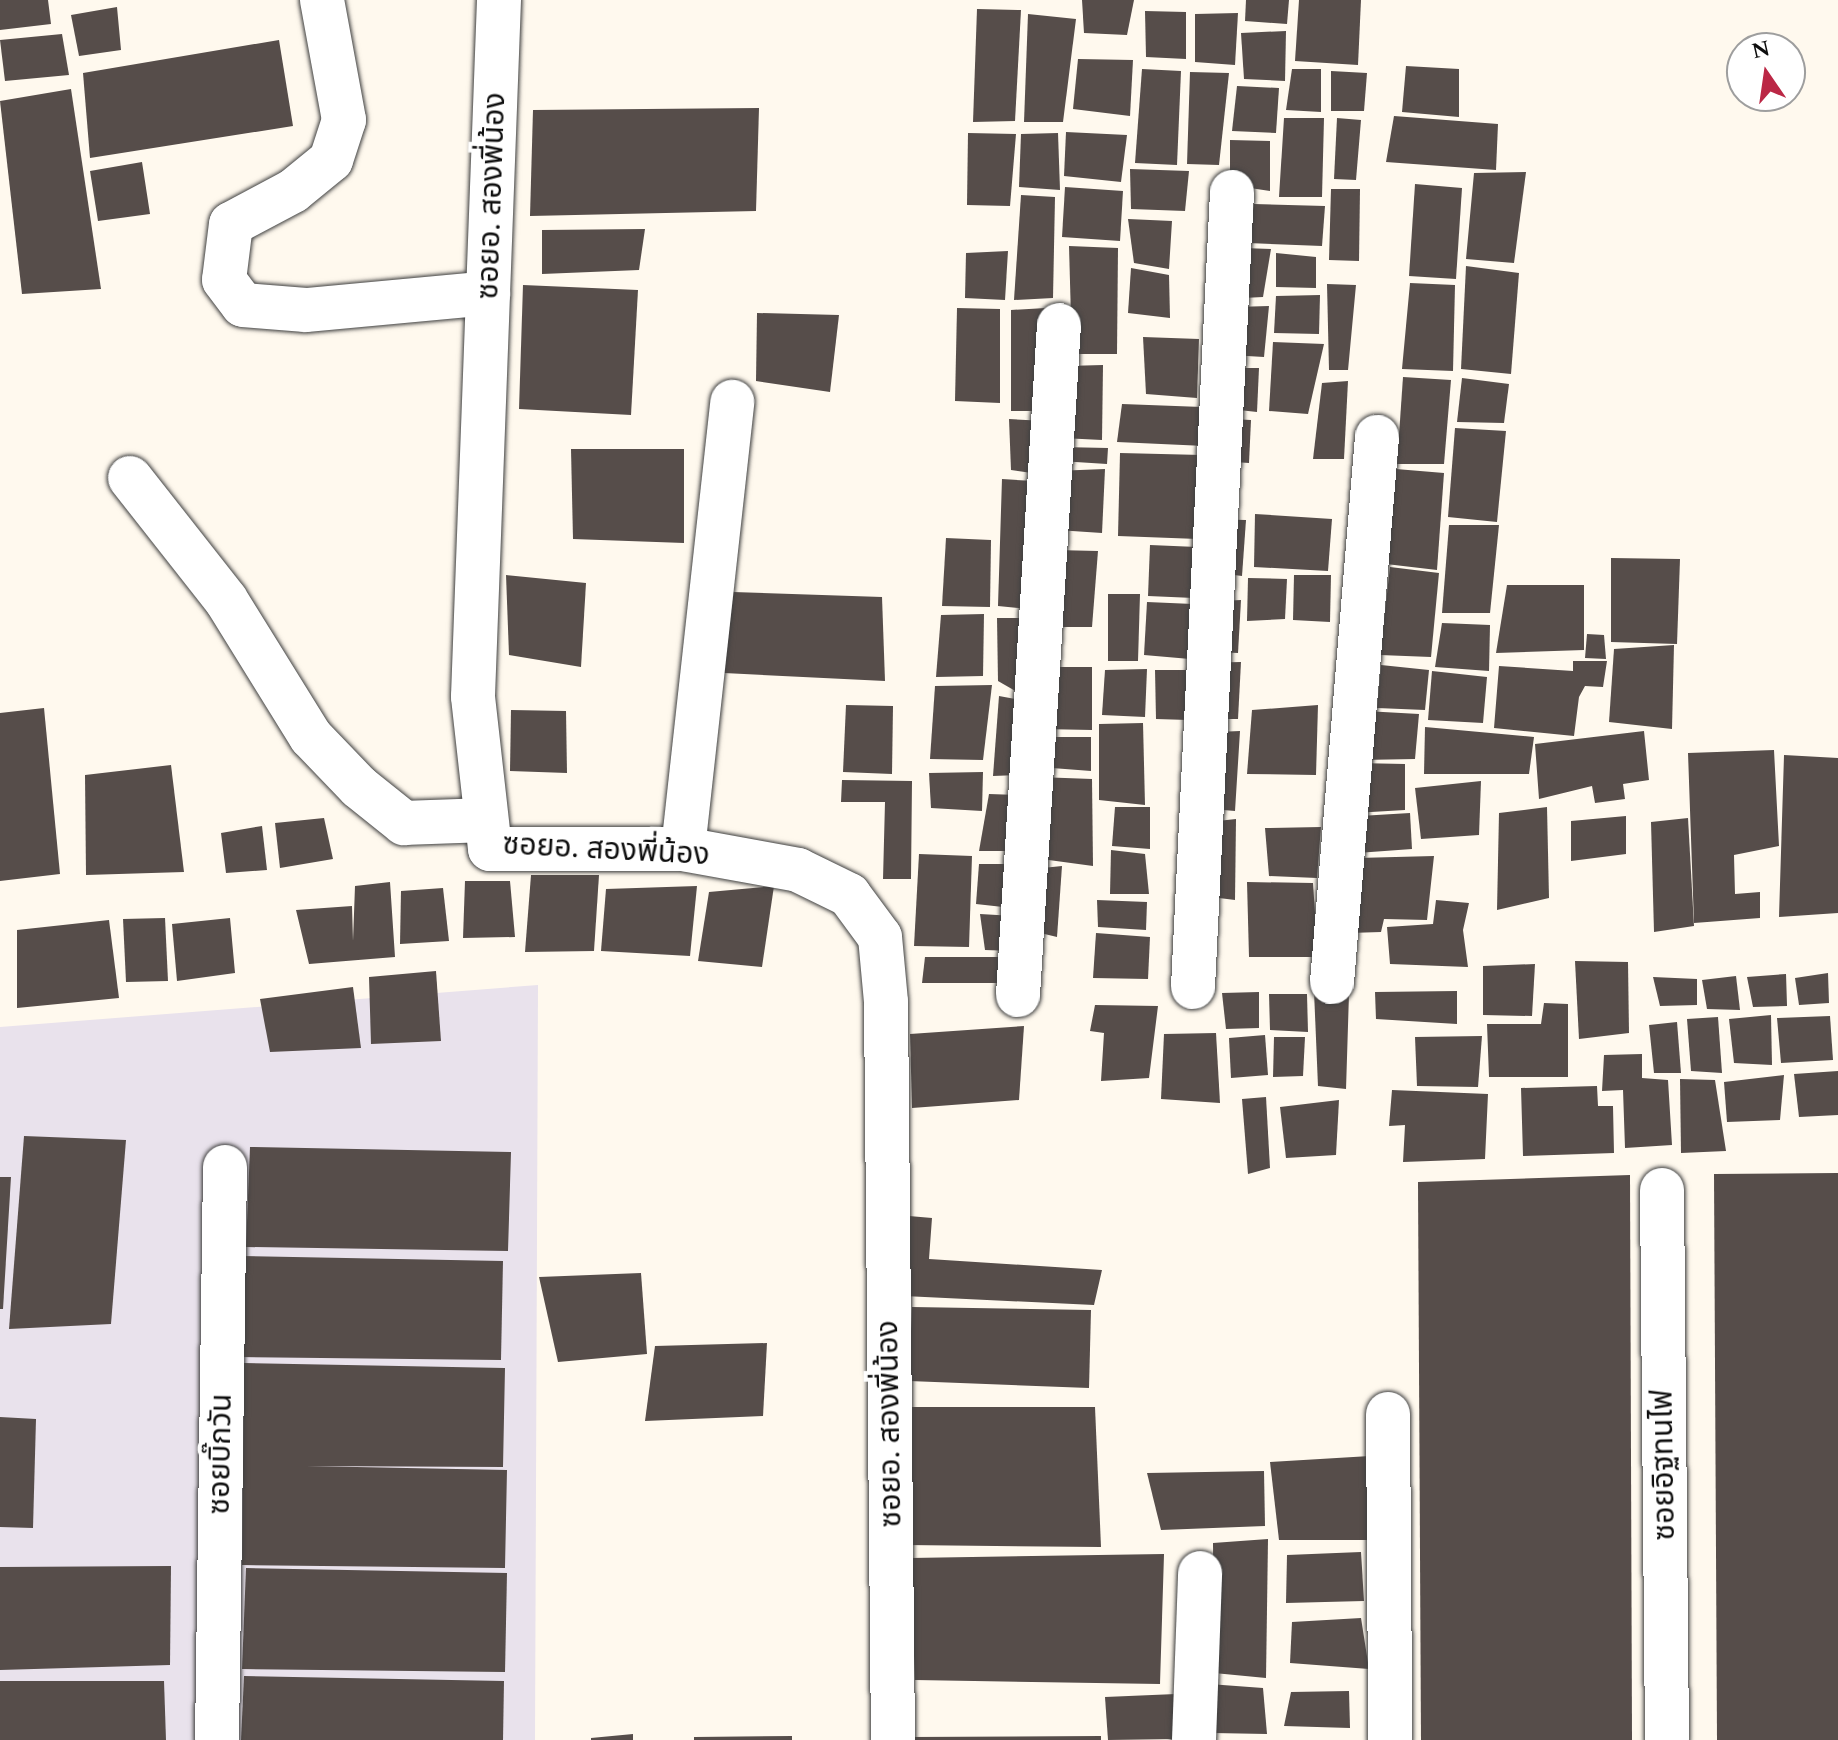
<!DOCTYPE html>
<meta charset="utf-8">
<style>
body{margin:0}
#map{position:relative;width:1838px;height:1740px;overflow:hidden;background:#fff9ee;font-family:Spectral,"Noto Sans Thai",serif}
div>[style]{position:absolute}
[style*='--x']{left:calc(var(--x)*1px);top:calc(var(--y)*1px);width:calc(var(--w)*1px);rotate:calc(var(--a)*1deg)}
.industrial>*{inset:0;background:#e9e2ec}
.building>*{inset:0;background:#564d4a}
.roads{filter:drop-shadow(0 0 2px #404040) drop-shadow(0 0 2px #404040)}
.minor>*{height:44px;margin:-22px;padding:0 22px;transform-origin:22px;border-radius:22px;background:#fff}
span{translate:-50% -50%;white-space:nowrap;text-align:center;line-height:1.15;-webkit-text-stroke:8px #fff;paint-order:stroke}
.street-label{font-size:30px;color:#0d0d0d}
.north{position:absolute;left:1726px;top:32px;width:80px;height:80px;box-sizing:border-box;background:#fff;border:2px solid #9e9e9e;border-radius:50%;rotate:347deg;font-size:22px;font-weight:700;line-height:32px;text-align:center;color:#0d0d0d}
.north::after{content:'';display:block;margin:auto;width:28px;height:36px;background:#bb2745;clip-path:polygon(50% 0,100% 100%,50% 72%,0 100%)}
</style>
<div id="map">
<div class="industrial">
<i style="clip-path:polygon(538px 985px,535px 1740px,0 1740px,0 1027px)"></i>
</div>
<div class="building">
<i style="clip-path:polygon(0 0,48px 0,51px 24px,0 30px)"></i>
<i style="clip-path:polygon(1082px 0,1134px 0,1127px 35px,1084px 33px)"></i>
<i style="clip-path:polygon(1246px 0,1289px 0,1287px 24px,1245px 21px)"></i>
<i style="clip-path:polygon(1299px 0,1361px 0,1358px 65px,1295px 61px)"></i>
<i style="clip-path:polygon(117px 7px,121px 50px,79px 56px,71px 15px)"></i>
<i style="clip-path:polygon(977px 9px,1021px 10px,1015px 121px,973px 122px)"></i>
<i style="clip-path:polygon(1145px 11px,1186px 12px,1186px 59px,1146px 57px)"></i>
<i style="clip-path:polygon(1238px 13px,1235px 65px,1195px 62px,1195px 14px)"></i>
<i style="clip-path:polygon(1028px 14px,1076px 19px,1063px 122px,1024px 122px)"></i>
<i style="clip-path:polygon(1286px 31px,1285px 81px,1244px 79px,1241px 33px)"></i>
<i style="clip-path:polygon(62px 34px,69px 75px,5px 81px,0 40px)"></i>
<i style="clip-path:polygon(279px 40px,293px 126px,90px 158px,83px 73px)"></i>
<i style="clip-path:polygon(1078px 59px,1133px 60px,1130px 116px,1073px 109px)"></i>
<i style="clip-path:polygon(1406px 66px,1459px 69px,1459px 117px,1402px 112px)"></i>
<i style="clip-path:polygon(1142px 69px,1181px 71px,1177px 165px,1135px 163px)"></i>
<i style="clip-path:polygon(1292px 69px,1321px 69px,1321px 112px,1286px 110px)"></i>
<i style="clip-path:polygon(1331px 71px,1367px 73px,1364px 111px,1331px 111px)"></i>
<i style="clip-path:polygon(1190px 72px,1229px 73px,1219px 165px,1187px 164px)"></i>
<i style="clip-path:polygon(1237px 86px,1279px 88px,1276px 133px,1232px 131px)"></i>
<i style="clip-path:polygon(71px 89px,101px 289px,22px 294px,0 101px)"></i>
<i style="clip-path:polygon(759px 108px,756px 211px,530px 216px,533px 110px)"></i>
<i style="clip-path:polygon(1394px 116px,1498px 124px,1496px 170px,1386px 162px)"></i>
<i style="clip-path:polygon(1284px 118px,1324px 118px,1322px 197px,1279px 197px)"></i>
<i style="clip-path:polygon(1337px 118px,1361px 120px,1356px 180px,1334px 179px)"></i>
<i style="clip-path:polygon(1066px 132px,1127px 135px,1121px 182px,1064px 176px)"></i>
<i style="clip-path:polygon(968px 133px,1016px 134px,1010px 206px,967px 205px)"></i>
<i style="clip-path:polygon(1058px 133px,1060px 190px,1019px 187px,1021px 134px)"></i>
<i style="clip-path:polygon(1230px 140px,1270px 141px,1270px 191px,1230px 185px)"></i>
<i style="clip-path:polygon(142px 162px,150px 214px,98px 221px,90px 171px)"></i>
<i style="clip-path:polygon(1130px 169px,1189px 171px,1185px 211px,1131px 209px)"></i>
<i style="clip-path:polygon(1526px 172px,1514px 263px,1466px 259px,1474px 173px)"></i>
<i style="clip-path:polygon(1415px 184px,1462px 188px,1456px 279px,1409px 276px)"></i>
<i style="clip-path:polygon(1065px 187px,1123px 191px,1120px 241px,1062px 237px)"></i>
<i style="clip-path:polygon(1331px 189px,1360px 189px,1359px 261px,1329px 260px)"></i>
<i style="clip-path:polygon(1021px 195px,1055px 197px,1053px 298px,1014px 300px)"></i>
<i style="clip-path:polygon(1254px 204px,1325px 206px,1322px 246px,1248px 243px)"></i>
<i style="clip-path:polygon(1128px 219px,1172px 221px,1169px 269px,1134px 263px)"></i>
<i style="clip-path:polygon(645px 229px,639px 270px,542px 274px,542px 230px)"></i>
<i style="clip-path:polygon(1069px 246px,1118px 248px,1117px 354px,1072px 354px)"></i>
<i style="clip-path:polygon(1243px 248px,1271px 249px,1263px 297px,1243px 298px)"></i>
<i style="clip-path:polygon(1008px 251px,1005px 300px,965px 298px,966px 253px)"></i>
<i style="clip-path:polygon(1276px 253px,1316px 257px,1316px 288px,1276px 287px)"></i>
<i style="clip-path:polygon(1466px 266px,1519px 273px,1511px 374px,1461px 369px)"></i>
<i style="clip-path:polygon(1131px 268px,1169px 275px,1170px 318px,1128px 313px)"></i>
<i style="clip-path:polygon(1410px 283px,1455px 285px,1453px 371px,1402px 369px)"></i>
<i style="clip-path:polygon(1327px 284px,1356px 285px,1348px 370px,1329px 370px)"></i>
<i style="clip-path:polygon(523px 285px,638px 290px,631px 415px,519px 409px)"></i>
<i style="clip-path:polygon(1320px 295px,1319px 334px,1274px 333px,1276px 296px)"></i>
<i style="clip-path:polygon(1269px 306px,1264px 357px,1230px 355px,1235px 307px)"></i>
<i style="clip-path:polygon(957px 308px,1000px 309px,1000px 403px,955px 401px)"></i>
<i style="clip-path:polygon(1046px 308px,1045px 411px,1011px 411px,1011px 310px)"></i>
<i style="clip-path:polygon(757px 313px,839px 315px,830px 392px,756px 381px)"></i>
<i style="clip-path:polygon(1143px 337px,1199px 339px,1197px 398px,1146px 394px)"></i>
<i style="clip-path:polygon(1273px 342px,1324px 344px,1308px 414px,1269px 411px)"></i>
<i style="clip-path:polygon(1103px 365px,1102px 440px,1062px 438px,1066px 366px)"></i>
<i style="clip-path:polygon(1216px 368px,1259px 368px,1257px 412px,1212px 407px)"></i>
<i style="clip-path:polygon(1403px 377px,1451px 380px,1444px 464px,1397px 464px)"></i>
<i style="clip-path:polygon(1462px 378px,1509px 384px,1504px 423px,1457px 422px)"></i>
<i style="clip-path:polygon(1348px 381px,1344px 459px,1313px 459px,1322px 383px)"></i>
<i style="clip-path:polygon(1122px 404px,1202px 407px,1205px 446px,1117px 442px)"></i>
<i style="clip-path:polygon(1208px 418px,1251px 420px,1249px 463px,1205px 460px)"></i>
<i style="clip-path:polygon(1009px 419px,1046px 421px,1039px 474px,1011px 470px)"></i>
<i style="clip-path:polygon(1455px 428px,1506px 431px,1497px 522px,1448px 517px)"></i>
<i style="clip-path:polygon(1061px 447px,1108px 448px,1107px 464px,1060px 461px)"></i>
<i style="clip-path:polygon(571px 449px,684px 449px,684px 543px,573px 539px)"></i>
<i style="clip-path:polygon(1120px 453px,1202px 455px,1198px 539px,1118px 536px)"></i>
<i style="clip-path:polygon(1105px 469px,1102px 533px,1057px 530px,1055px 471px)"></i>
<i style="clip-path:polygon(1396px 469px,1444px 473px,1437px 570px,1386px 564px)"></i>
<i style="clip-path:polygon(1002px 479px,1034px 481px,1030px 609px,998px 606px)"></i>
<i style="clip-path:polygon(1255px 514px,1332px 519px,1328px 571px,1254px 567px)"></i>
<i style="clip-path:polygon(1202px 519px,1246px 520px,1242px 576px,1203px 571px)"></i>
<i style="clip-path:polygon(1449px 525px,1499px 525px,1490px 613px,1442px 613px)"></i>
<i style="clip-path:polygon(946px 538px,991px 540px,990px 607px,942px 606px)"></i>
<i style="clip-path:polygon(1150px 545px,1197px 547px,1194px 598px,1148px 596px)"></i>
<i style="clip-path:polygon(1055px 550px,1098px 551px,1092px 627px,1052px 627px)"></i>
<i style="clip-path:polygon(1611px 558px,1680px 559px,1677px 644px,1611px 642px)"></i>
<i style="clip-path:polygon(1390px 567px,1439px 573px,1431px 657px,1380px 655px)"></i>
<i style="clip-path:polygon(506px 575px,586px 583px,581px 667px,509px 655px)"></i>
<i style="clip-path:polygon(1294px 575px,1331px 575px,1330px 622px,1293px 620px)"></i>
<i style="clip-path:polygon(1248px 578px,1287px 579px,1285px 619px,1247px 621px)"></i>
<i style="clip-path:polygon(1507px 585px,1584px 585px,1584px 650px,1496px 653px)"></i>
<i style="clip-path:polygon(733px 592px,882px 597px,885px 681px,724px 673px)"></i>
<i style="clip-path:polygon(1108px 594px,1140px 594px,1138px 661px,1108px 661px)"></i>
<i style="clip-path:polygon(1241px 600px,1238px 653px,1198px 651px,1199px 602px)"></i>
<i style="clip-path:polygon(1147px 602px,1193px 604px,1190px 659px,1144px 655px)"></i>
<i style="clip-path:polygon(984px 614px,983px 676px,936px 677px,941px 615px)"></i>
<i style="clip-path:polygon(997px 618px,1028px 618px,1026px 697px,998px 681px)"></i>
<i style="clip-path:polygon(1442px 623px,1490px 625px,1489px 671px,1435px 667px)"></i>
<i style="clip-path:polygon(1587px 634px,1604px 635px,1606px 659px,1585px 658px)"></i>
<i style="clip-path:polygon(1674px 645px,1672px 729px,1609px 722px,1614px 649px)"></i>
<i style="clip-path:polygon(1573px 661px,1607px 661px,1603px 687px,1585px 686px,1579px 697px,1574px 736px,1494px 728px,1499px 666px,1573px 671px)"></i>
<i style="clip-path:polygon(1241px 662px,1238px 719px,1194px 719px,1198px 663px)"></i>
<i style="clip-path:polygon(1381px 665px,1429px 670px,1425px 710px,1377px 708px)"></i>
<i style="clip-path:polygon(1047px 667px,1092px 667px,1092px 730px,1042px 729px)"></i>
<i style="clip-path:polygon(1147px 669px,1145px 717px,1102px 715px,1105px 670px)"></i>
<i style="clip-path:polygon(1155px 670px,1194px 670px,1188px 720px,1156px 719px)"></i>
<i style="clip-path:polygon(1432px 671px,1487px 677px,1483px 723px,1428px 720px)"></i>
<i style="clip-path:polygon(992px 685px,983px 760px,930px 759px,935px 686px)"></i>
<i style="clip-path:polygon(999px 696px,1020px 700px,1021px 775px,993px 776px)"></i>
<i style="clip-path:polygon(846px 705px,893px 706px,892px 774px,843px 772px)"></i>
<i style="clip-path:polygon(1318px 705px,1316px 775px,1247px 774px,1252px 710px)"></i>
<i style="clip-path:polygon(44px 708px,60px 874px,0 881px,0 713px)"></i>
<i style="clip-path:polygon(511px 710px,566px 711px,567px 773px,510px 771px)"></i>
<i style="clip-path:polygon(1365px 711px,1419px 714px,1415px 759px,1361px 760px)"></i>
<i style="clip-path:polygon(1143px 723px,1145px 805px,1099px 800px,1099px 724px)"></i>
<i style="clip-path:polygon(1425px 727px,1534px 737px,1529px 774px,1424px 774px)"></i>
<i style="clip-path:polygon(1240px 731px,1235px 811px,1189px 807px,1193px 733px)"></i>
<i style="clip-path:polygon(1644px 731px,1649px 780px,1623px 784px,1625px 799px,1595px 803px,1592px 786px,1539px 799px,1535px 744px)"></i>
<i style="clip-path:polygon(1041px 737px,1091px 737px,1091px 771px,1039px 767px)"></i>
<i style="clip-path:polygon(1774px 750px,1779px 846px,1734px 855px,1735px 894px,1760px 892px,1760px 918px,1694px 923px,1688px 753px)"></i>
<i style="clip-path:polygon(1784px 755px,1838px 758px,1838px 913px,1779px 917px)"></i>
<i style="clip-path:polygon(1356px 763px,1405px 764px,1405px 810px,1354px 813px)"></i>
<i style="clip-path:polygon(171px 765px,184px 872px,86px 875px,85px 775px)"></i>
<i style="clip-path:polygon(983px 772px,982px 811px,931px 808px,929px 773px)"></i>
<i style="clip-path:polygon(1038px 777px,1092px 779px,1093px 866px,1034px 858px)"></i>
<i style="clip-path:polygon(842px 780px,912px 781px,911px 879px,883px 879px,885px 802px,841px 802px)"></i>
<i style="clip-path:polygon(1481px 781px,1479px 835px,1421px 839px,1415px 788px)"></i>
<i style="clip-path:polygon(989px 794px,1019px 795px,1013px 851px,979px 851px)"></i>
<i style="clip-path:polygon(1115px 807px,1150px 807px,1150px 849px,1112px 846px)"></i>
<i style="clip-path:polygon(1547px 807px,1549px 898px,1497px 910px,1499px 813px)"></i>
<i style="clip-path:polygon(1410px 813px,1412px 849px,1357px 853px,1360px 816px)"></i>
<i style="clip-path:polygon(1626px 816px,1626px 854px,1571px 861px,1571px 821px)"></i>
<i style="clip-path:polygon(324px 818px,333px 859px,280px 868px,275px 823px)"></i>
<i style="clip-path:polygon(1688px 818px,1694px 926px,1654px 932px,1651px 822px)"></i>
<i style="clip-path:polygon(1236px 819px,1235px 900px,1187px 894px,1190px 824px)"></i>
<i style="clip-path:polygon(262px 826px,267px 870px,226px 873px,221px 833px)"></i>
<i style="clip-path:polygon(1321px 827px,1317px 878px,1269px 876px,1265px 828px)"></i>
<i style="clip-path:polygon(1111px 850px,1145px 854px,1149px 894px,1110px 894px)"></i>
<i style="clip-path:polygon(919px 854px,972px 856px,969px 947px,914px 946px)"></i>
<i style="clip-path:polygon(1434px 856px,1427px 920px,1384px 919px,1381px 932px,1349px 933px,1357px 858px)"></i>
<i style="clip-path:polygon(979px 864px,1016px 864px,1012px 908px,976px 904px)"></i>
<i style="clip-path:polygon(1062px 866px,1057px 937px,1028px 930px,1033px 869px)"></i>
<i style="clip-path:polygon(531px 875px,599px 875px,594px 951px,525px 952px)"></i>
<i style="clip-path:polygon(465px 881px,510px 881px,515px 937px,463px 938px)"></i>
<i style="clip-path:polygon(390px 882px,395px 957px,309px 964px,296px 910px,352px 906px,353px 941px,355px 886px)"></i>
<i style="clip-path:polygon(1247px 882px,1313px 883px,1318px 957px,1249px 957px)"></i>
<i style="clip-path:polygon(697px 886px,690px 956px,601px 951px,606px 889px)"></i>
<i style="clip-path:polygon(774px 886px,762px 967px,698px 961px,709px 892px)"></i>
<i style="clip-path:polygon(443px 888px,449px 941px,400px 944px,401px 891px)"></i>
<i style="clip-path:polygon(1097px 900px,1147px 902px,1146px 930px,1098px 927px)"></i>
<i style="clip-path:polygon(1436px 900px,1469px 903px,1463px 930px,1468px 967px,1390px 964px,1387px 927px,1433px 924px)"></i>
<i style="clip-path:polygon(980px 914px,1014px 916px,1013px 951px,985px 950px)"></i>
<i style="clip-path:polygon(165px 918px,168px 981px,126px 982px,123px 919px)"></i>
<i style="clip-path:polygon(230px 918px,235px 973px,177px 981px,172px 924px)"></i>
<i style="clip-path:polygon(109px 920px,119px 998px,17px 1008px,17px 930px)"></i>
<i style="clip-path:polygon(1096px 933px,1150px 937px,1148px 979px,1093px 978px)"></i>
<i style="clip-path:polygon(925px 957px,1005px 957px,1009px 983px,922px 983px)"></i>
<i style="clip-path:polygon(1575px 961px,1628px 962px,1629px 1033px,1579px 1039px)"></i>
<i style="clip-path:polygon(1535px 964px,1532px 1016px,1483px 1015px,1483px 966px)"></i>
<i style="clip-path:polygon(436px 971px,441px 1041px,371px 1044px,369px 977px)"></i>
<i style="clip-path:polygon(1828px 973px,1829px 1003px,1799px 1005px,1795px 978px)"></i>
<i style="clip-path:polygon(1786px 974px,1787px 1006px,1753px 1007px,1747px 977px)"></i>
<i style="clip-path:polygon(1736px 976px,1740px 1010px,1707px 1009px,1702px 980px)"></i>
<i style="clip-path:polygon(1653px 977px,1697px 979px,1697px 1005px,1660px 1006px)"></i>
<i style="clip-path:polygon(353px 987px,361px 1048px,270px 1052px,260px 999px)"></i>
<i style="clip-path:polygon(1314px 991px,1349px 993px,1346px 1089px,1318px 1086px)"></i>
<i style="clip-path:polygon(1457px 991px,1457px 1024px,1376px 1019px,1375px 992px)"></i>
<i style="clip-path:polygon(1259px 992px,1259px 1028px,1226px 1029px,1222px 993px)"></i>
<i style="clip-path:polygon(1269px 994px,1307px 994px,1308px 1032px,1270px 1030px)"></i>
<i style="clip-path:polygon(1544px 1003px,1568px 1004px,1568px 1077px,1489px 1077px,1487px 1024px,1541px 1024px)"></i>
<i style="clip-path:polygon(1095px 1005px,1158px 1006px,1149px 1078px,1101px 1081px,1104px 1033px,1090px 1031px)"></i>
<i style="clip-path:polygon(1771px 1015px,1772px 1065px,1734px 1063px,1729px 1019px)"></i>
<i style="clip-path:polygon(1830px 1016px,1833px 1060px,1781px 1063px,1777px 1018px)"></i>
<i style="clip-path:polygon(1718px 1017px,1722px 1073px,1691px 1071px,1687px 1019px)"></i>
<i style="clip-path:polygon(1677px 1022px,1681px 1073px,1654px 1073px,1649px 1025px)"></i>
<i style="clip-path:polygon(1024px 1026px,1019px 1100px,912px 1108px,910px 1034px)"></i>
<i style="clip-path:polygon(1216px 1033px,1220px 1103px,1161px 1099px,1164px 1034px)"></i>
<i style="clip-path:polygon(1265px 1035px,1268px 1075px,1231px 1078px,1229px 1038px)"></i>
<i style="clip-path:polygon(1482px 1036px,1478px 1087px,1417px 1086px,1415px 1037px)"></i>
<i style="clip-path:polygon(1274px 1037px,1305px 1037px,1303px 1076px,1273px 1077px)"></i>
<i style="clip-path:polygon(1642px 1054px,1642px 1078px,1668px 1080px,1672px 1145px,1625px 1148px,1623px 1090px,1602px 1091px,1604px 1055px)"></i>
<i style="clip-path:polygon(1838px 1071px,1838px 1115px,1799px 1117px,1794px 1074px)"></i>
<i style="clip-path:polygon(1784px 1075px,1780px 1120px,1727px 1122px,1724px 1082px)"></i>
<i style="clip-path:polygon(1680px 1079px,1715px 1080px,1726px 1151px,1681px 1153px)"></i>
<i style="clip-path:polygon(1597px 1086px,1598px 1106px,1613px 1106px,1614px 1153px,1523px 1156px,1521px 1088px)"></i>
<i style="clip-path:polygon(1392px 1090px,1488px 1094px,1485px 1159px,1403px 1162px,1405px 1125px,1389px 1126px)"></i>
<i style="clip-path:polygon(1266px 1097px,1270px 1168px,1248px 1174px,1242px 1099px)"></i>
<i style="clip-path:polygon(1339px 1100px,1336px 1155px,1286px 1158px,1280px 1107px)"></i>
<i style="clip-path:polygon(24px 1136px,126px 1140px,111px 1324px,9px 1329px)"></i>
<i style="clip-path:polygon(250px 1147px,511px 1152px,508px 1251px,246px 1247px)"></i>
<i style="clip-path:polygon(1838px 1173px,1838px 1740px,1717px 1740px,1714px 1174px)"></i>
<i style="clip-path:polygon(1630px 1175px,1632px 1740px,1421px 1740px,1418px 1182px)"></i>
<i style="clip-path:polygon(0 1177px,11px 1177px,3px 1309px,0 1309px)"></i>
<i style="clip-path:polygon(909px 1216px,932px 1218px,929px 1259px,1102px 1270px,1094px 1305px,904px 1296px)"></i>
<i style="clip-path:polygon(242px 1256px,503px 1261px,501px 1360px,238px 1357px)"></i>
<i style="clip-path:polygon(641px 1273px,647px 1354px,558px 1362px,539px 1277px)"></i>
<i style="clip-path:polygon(912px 1307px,1091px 1310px,1089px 1388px,909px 1381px)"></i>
<i style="clip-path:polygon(767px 1343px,763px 1416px,645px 1421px,655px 1346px)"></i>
<i style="clip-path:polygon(244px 1363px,505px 1368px,503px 1467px,306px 1466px,507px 1470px,505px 1568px,242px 1565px)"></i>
<i style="clip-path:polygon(911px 1407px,1095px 1407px,1101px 1547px,906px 1545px)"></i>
<i style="clip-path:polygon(0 1417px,36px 1419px,33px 1528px,0 1527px)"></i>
<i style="clip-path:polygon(1370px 1456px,1372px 1540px,1279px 1540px,1270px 1462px)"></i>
<i style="clip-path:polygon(1264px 1471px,1265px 1526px,1161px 1530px,1147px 1473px)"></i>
<i style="clip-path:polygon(1268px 1539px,1266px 1678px,1214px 1673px,1213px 1543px)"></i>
<i style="clip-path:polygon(1361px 1552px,1364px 1601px,1286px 1603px,1287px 1555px)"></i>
<i style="clip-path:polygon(1164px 1554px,1160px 1684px,915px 1680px,910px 1558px)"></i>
<i style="clip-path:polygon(171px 1566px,170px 1665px,0 1670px,0 1567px)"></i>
<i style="clip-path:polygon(246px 1568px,507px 1573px,505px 1672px,242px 1669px)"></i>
<i style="clip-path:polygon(1361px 1618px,1369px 1669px,1290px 1663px,1292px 1622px)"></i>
<i style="clip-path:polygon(244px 1676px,504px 1681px,503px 1740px,241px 1740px)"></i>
<i style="clip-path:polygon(0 1681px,164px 1681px,166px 1740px,0 1740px)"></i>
<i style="clip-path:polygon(1209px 1684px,1263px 1688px,1267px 1734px,1213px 1733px)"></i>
<i style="clip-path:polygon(1349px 1691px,1350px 1728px,1284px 1726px,1291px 1692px)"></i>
<i style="clip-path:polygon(1176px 1694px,1178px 1739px,1108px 1740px,1105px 1697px)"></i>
<i style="clip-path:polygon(633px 1734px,633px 1740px,591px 1740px,591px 1738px)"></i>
<i style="clip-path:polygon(792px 1736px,792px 1740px,694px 1740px,694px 1737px)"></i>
<i style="clip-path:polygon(1101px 1736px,1101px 1740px,910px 1740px,910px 1737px)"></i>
</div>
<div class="roads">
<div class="minor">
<i style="--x:322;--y:0;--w:122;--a:79.6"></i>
<i style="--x:344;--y:120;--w:42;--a:108"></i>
<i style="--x:331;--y:160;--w:49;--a:140.8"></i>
<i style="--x:293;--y:191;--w:70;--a:152"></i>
<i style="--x:231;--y:224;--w:56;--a:97.1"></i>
<i style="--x:224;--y:280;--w:31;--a:53"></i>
<i style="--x:243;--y:305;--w:63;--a:4.5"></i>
<i style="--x:306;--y:310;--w:183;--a:-5.3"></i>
<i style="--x:499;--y:0;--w:697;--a:92.14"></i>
<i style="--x:473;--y:697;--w:153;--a:83.6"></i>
<i style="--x:490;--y:849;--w:193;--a:0"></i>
<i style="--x:683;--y:849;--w:117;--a:10.3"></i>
<i style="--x:798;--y:870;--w:57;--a:26.1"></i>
<i style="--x:849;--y:895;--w:52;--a:53.6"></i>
<i style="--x:880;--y:937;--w:65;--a:84.7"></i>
<i style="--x:886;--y:1002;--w:738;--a:89.46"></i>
<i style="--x:130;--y:478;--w:155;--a:51.8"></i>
<i style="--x:226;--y:600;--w:161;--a:58.2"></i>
<i style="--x:311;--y:737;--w:69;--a:46.2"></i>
<i style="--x:359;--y:787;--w:58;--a:38.7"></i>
<i style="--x:404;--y:823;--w:82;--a:-2.1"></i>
<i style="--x:683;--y:849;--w:450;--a:-83.7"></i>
<i style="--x:1332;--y:982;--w:547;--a:-85.28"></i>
<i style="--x:1193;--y:987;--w:796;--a:-87.19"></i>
<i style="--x:1018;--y:995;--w:671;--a:-86.5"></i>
<i style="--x:1662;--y:1190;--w:550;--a:89.48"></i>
<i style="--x:1388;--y:1414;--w:326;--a:89.6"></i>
<i style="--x:217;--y:1740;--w:573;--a:-89.2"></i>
<i style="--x:1194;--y:1740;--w:167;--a:-87.9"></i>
</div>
</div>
<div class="street-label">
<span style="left:492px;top:196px;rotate:-88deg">ซอยอ. สองพี่น้อง</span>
<span style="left:606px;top:850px;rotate:3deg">ซอยอ. สองพี่น้อง</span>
<span style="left:890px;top:1424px;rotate:-91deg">ซอยอ. สองพี่น้อง</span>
<span style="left:221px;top:1454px;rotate:-89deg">ซอยบิ๊กวัน</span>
<span style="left:1664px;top:1465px;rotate:-91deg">ซอยอิฐทนไฟ</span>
</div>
<div class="north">N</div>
</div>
